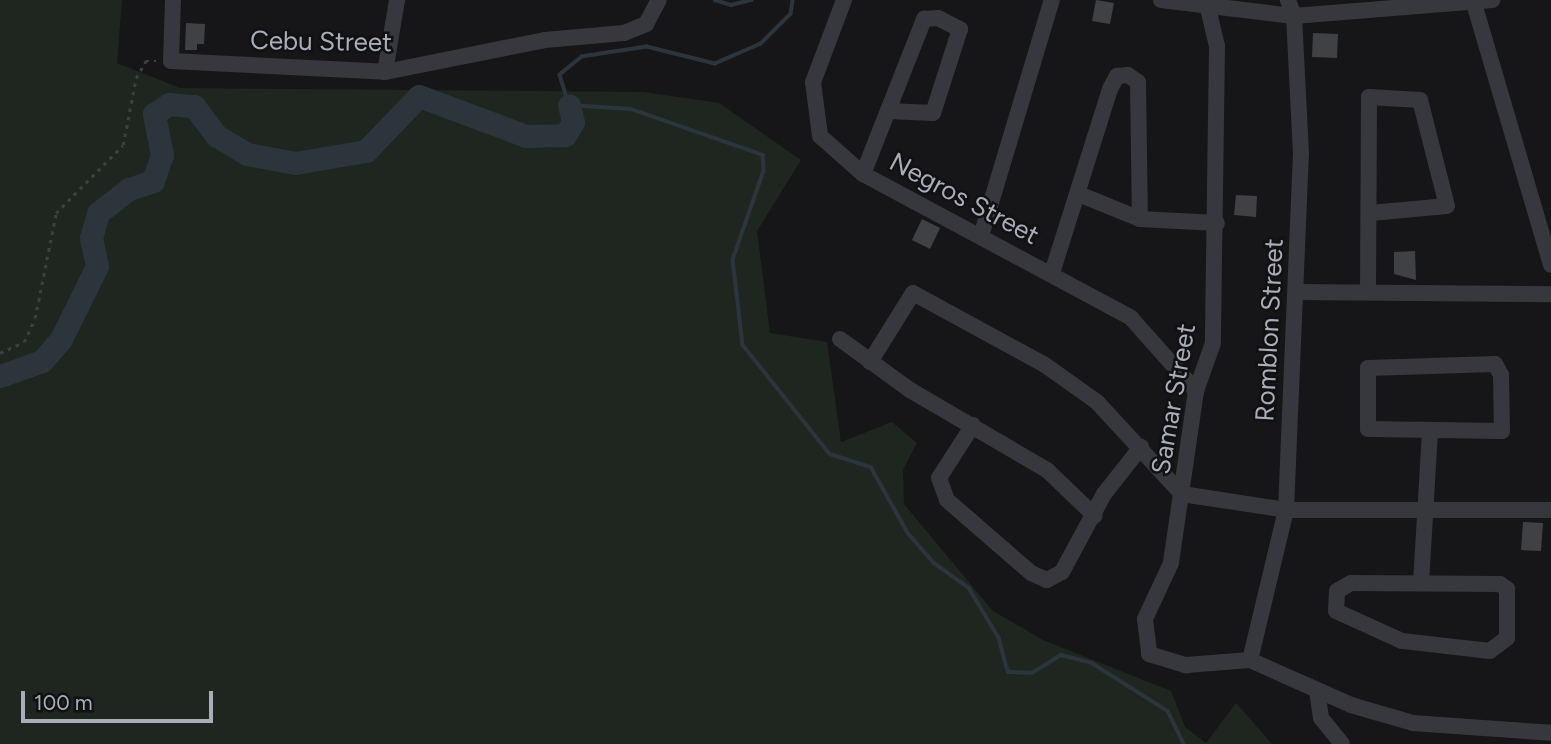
<!DOCTYPE html>
<style>
body{margin:0}
#map{position:relative;width:1551px;height:744px;overflow:hidden;background:#161618;font-family:Figtree,sans-serif}
div>[style]{position:absolute}
[style*='--x']{left:calc(var(--x)*1px);top:calc(var(--y)*1px);width:calc(var(--w)*1px);rotate:calc(var(--a)*1deg)}
.green>*{inset:0;background:#1e261f}
.stream>*{height:3.5px;margin:-1.75px;padding:0 1.75px;transform-origin:1.75px;border-radius:1.75px;background:#2c353c}
.river>*{height:23px;margin:-11.5px;padding:0 11.5px;transform-origin:11.5px;border-radius:11.5px;background:#2c353c}
.building>*{inset:0;background:#404145}
.path>*{height:2.5px;margin-top:-1.25px;transform-origin:0;background:repeating-linear-gradient(90deg,#3d3f44 0 3.5px,transparent 0 8.5px)}
.street>*{height:16px;margin:-8px;padding:0 8px;transform-origin:8px;border-radius:8px;background:#37383d}
span{translate:-50% -50%;white-space:nowrap;text-align:center;line-height:1.15;-webkit-text-stroke:5px #111113;paint-order:stroke}
.street-label{font-size:26px;color:#a8adb8}
.scale{position:absolute;left:21px;top:691px;width:192px;height:32px;box-sizing:border-box;border:4px solid #a8adb8;border-top:0;padding-left:9px;font-size:21px;line-height:24px;white-space:nowrap;color:#a8adb8;-webkit-text-stroke:5px #111113;paint-order:stroke}
</style>
<div id="map">
<div class="green">
<i style="clip-path:polygon(0 0,122px 0,117px 63px,180px 88px,644px 92px,719px 103px,801px 160px,757px 231px,770px 333px,827px 342px,841px 442px,892px 422px,917px 443px,903px 470px,904px 504px,993px 611px,1043px 640px,1171px 691px,1185px 727px,1206px 743px,1236px 703px,1272px 744px,0 744px)"></i>
</div>
<div class="stream">
<i style="--x:715;--y:0;--w:17;--a:17"></i>
<i style="--x:731;--y:5;--w:21;--a:-14"></i>
<i style="--x:793;--y:0;--w:14;--a:98"></i>
<i style="--x:791;--y:14;--w:42;--a:135"></i>
<i style="--x:761;--y:44;--w:50;--a:156.5"></i>
<i style="--x:715;--y:64;--w:70;--a:-166"></i>
<i style="--x:647;--y:47;--w:66;--a:171.3"></i>
<i style="--x:582;--y:57;--w:28;--a:141"></i>
<i style="--x:560;--y:75;--w:31;--a:73"></i>
<i style="--x:569;--y:105;--w:62;--a:3.7"></i>
<i style="--x:631;--y:109;--w:140;--a:19.2"></i>
<i style="--x:763;--y:155;--w:16;--a:86"></i>
<i style="--x:764;--y:171;--w:94;--a:109.2"></i>
<i style="--x:733;--y:260;--w:86;--a:83.3"></i>
<i style="--x:743;--y:345;--w:139;--a:51.4"></i>
<i style="--x:830;--y:454;--w:43;--a:17.6"></i>
<i style="--x:871;--y:467;--w:76;--a:60.7"></i>
<i style="--x:908;--y:533;--w:40;--a:49"></i>
<i style="--x:934;--y:563;--w:43;--a:35.5"></i>
<i style="--x:969;--y:588;--w:58;--a:59"></i>
<i style="--x:999;--y:638;--w:35;--a:75"></i>
<i style="--x:1008;--y:672;--w:24;--a:2"></i>
<i style="--x:1032;--y:673;--w:34;--a:-32"></i>
<i style="--x:1061;--y:655;--w:32;--a:14"></i>
<i style="--x:1092;--y:663;--w:90;--a:32.3"></i>
<i style="--x:1168;--y:711;--w:37;--a:64"></i>
</div>
<div class="river">
<i style="--x:0;--y:376;--w:45;--a:-19.7"></i>
<i style="--x:42;--y:361;--w:29;--a:-49"></i>
<i style="--x:61;--y:339;--w:81;--a:-63.7"></i>
<i style="--x:97;--y:266;--w:29;--a:-102"></i>
<i style="--x:91;--y:238;--w:26;--a:-74"></i>
<i style="--x:98;--y:213;--w:39;--a:-38"></i>
<i style="--x:129;--y:189;--w:25;--a:-18"></i>
<i style="--x:153;--y:181;--w:28;--a:-71"></i>
<i style="--x:162;--y:155;--w:42;--a:-101"></i>
<i style="--x:154;--y:114;--w:18;--a:-34"></i>
<i style="--x:169;--y:104;--w:25;--a:5"></i>
<i style="--x:194;--y:106;--w:38;--a:53"></i>
<i style="--x:217;--y:136;--w:35;--a:31"></i>
<i style="--x:247;--y:154;--w:49;--a:10.6"></i>
<i style="--x:295;--y:163;--w:72;--a:-9.6"></i>
<i style="--x:366;--y:151;--w:76;--a:-46.1"></i>
<i style="--x:419;--y:96;--w:114;--a:20.5"></i>
<i style="--x:526;--y:136;--w:39;--a:-1"></i>
<i style="--x:565;--y:135;--w:15;--a:-58"></i>
<i style="--x:573;--y:122;--w:17;--a:-103"></i>
</div>
<div class="building">
<i style="clip-path:polygon(1096px 0,1114px 3px,1110px 24px,1092px 21px)"></i>
<i style="clip-path:polygon(186px 23px,205px 24px,204px 44px,197px 44px,197px 50px,185px 50px)"></i>
<i style="clip-path:polygon(1313px 33px,1338px 34px,1337px 58px,1312px 57px)"></i>
<i style="clip-path:polygon(1236px 195px,1257px 196px,1256px 217px,1234px 215px)"></i>
<i style="clip-path:polygon(922px 219px,940px 228px,930px 249px,912px 240px)"></i>
<i style="clip-path:polygon(1415px 251px,1416px 280px,1394px 274px,1394px 252px)"></i>
<i style="clip-path:polygon(1523px 522px,1543px 523px,1541px 551px,1521px 550px)"></i>
</div>
<div class="path">
<i style="--x:0;--y:353;--w:26;--a:-25"></i>
<i style="--x:24;--y:342;--w:26;--a:-65"></i>
<i style="--x:35;--y:318;--w:107;--a:-78.7"></i>
<i style="--x:56;--y:213;--w:95;--a:-45.4"></i>
<i style="--x:123;--y:145;--w:68;--a:-79"></i>
<i style="--x:136;--y:78;--w:20;--a:-60"></i>
<i style="--x:146;--y:61;--w:10;--a:0"></i>
</div>
<div class="street">
<i style="--x:173;--y:0;--w:61;--a:91.9"></i>
<i style="--x:171;--y:61;--w:214;--a:2.9"></i>
<i style="--x:385;--y:72;--w:163;--a:-11.3"></i>
<i style="--x:545;--y:40;--w:79;--a:-5.1"></i>
<i style="--x:624;--y:33;--w:24;--a:-22"></i>
<i style="--x:646;--y:24;--w:27;--a:-62"></i>
<i style="--x:844;--y:0;--w:88;--a:110.7"></i>
<i style="--x:813;--y:82;--w:54;--a:82.6"></i>
<i style="--x:820;--y:136;--w:57;--a:41.5"></i>
<i style="--x:863;--y:174;--w:304;--a:28.2"></i>
<i style="--x:1131;--y:318;--w:98;--a:48.3"></i>
<i style="--x:1161;--y:0;--w:134;--a:6.9"></i>
<i style="--x:1294;--y:16;--w:199;--a:-4.6"></i>
<i style="--x:1206;--y:0;--w:47;--a:76.6"></i>
<i style="--x:1217;--y:46;--w:297;--a:90.8"></i>
<i style="--x:1213;--y:343;--w:51;--a:109.5"></i>
<i style="--x:1196;--y:391;--w:174;--a:98.3"></i>
<i style="--x:1171;--y:563;--w:62;--a:114.9"></i>
<i style="--x:1145;--y:619;--w:35;--a:83"></i>
<i style="--x:1149;--y:654;--w:39;--a:17"></i>
<i style="--x:1186;--y:665;--w:64;--a:-4.5"></i>
<i style="--x:1250;--y:660;--w:111;--a:24"></i>
<i style="--x:1351;--y:705;--w:65;--a:16.2"></i>
<i style="--x:1413;--y:723;--w:138;--a:4.1"></i>
<i style="--x:1473;--y:0;--w:276;--a:73.6"></i>
<i style="--x:385;--y:72;--w:73;--a:-80.5"></i>
<i style="--x:863;--y:174;--w:167;--a:-68.5"></i>
<i style="--x:924;--y:19;--w:14;--a:-4"></i>
<i style="--x:938;--y:18;--w:25;--a:27"></i>
<i style="--x:960;--y:29;--w:88;--a:107.8"></i>
<i style="--x:933;--y:113;--w:45;--a:-177.5"></i>
<i style="--x:1081;--y:195;--w:64;--a:22.1"></i>
<i style="--x:1140;--y:219;--w:77;--a:3"></i>
<i style="--x:981;--y:236;--w:246;--a:-73.3"></i>
<i style="--x:1052;--y:273;--w:193;--a:-72.5"></i>
<i style="--x:1110;--y:89;--w:15;--a:-62"></i>
<i style="--x:1117;--y:76;--w:11;--a:-5"></i>
<i style="--x:1128;--y:75;--w:12;--a:35"></i>
<i style="--x:1138;--y:82;--w:137;--a:89.2"></i>
<i style="--x:1368;--y:290;--w:193;--a:-89.7"></i>
<i style="--x:1369;--y:97;--w:51;--a:3.4"></i>
<i style="--x:1420;--y:100;--w:109;--a:75.7"></i>
<i style="--x:1447;--y:206;--w:77;--a:174.8"></i>
<i style="--x:1298;--y:292;--w:253;--a:0.5"></i>
<i style="--x:840;--y:339;--w:87;--a:36.1"></i>
<i style="--x:910;--y:390;--w:159;--a:30.3"></i>
<i style="--x:1047;--y:470;--w:66;--a:43.8"></i>
<i style="--x:870;--y:362;--w:81;--a:-58.1"></i>
<i style="--x:913;--y:293;--w:150;--a:28.6"></i>
<i style="--x:1045;--y:365;--w:64;--a:35.4"></i>
<i style="--x:1097;--y:402;--w:125;--a:47.3"></i>
<i style="--x:1182;--y:494;--w:105;--a:8.7"></i>
<i style="--x:1286;--y:510;--w:265;--a:0"></i>
<i style="--x:1495;--y:364;--w:13;--a:61"></i>
<i style="--x:1501;--y:375;--w:56;--a:89"></i>
<i style="--x:1502;--y:431;--w:134;--a:-179.1"></i>
<i style="--x:1368;--y:429;--w:61;--a:-90"></i>
<i style="--x:1368;--y:368;--w:127;--a:-1.8"></i>
<i style="--x:973;--y:425;--w:63;--a:122.7"></i>
<i style="--x:939;--y:478;--w:23;--a:70"></i>
<i style="--x:947;--y:500;--w:111;--a:41"></i>
<i style="--x:1031;--y:573;--w:17;--a:24"></i>
<i style="--x:1047;--y:580;--w:17;--a:-28"></i>
<i style="--x:1062;--y:572;--w:89;--a:-61.7"></i>
<i style="--x:1104;--y:494;--w:60;--a:-51.8"></i>
<i style="--x:1351;--y:583;--w:149;--a:0.4"></i>
<i style="--x:1500;--y:584;--w:9;--a:36"></i>
<i style="--x:1507;--y:589;--w:49;--a:90"></i>
<i style="--x:1507;--y:638;--w:21;--a:143"></i>
<i style="--x:1490;--y:651;--w:89;--a:-173.5"></i>
<i style="--x:1402;--y:641;--w:72;--a:-155.6"></i>
<i style="--x:1336;--y:611;--w:20;--a:-87"></i>
<i style="--x:1337;--y:591;--w:16;--a:-30"></i>
<i style="--x:1421;--y:583;--w:150;--a:-86.6"></i>
<i style="--x:1250;--y:660;--w:154;--a:-76.5"></i>
<i style="--x:1286;--y:510;--w:356;--a:-87.6"></i>
<i style="--x:1301;--y:154;--w:138;--a:-92.9"></i>
<i style="--x:1294;--y:16;--w:17;--a:-111"></i>
<i style="--x:1317;--y:690;--w:28;--a:82"></i>
<i style="--x:1321;--y:718;--w:33;--a:51"></i>
</div>
<div class="street-label">
<span style="left:321px;top:42px;rotate:1deg">Cebu Street</span>
<span style="left:964px;top:199px;rotate:28deg">Negros Street</span>
<span style="left:1270px;top:330px;rotate:-87deg">Romblon Street</span>
<span style="left:1174px;top:399px;rotate:-80deg">Samar Street</span>
</div>
<div class="scale">100 m</div>
</div>
